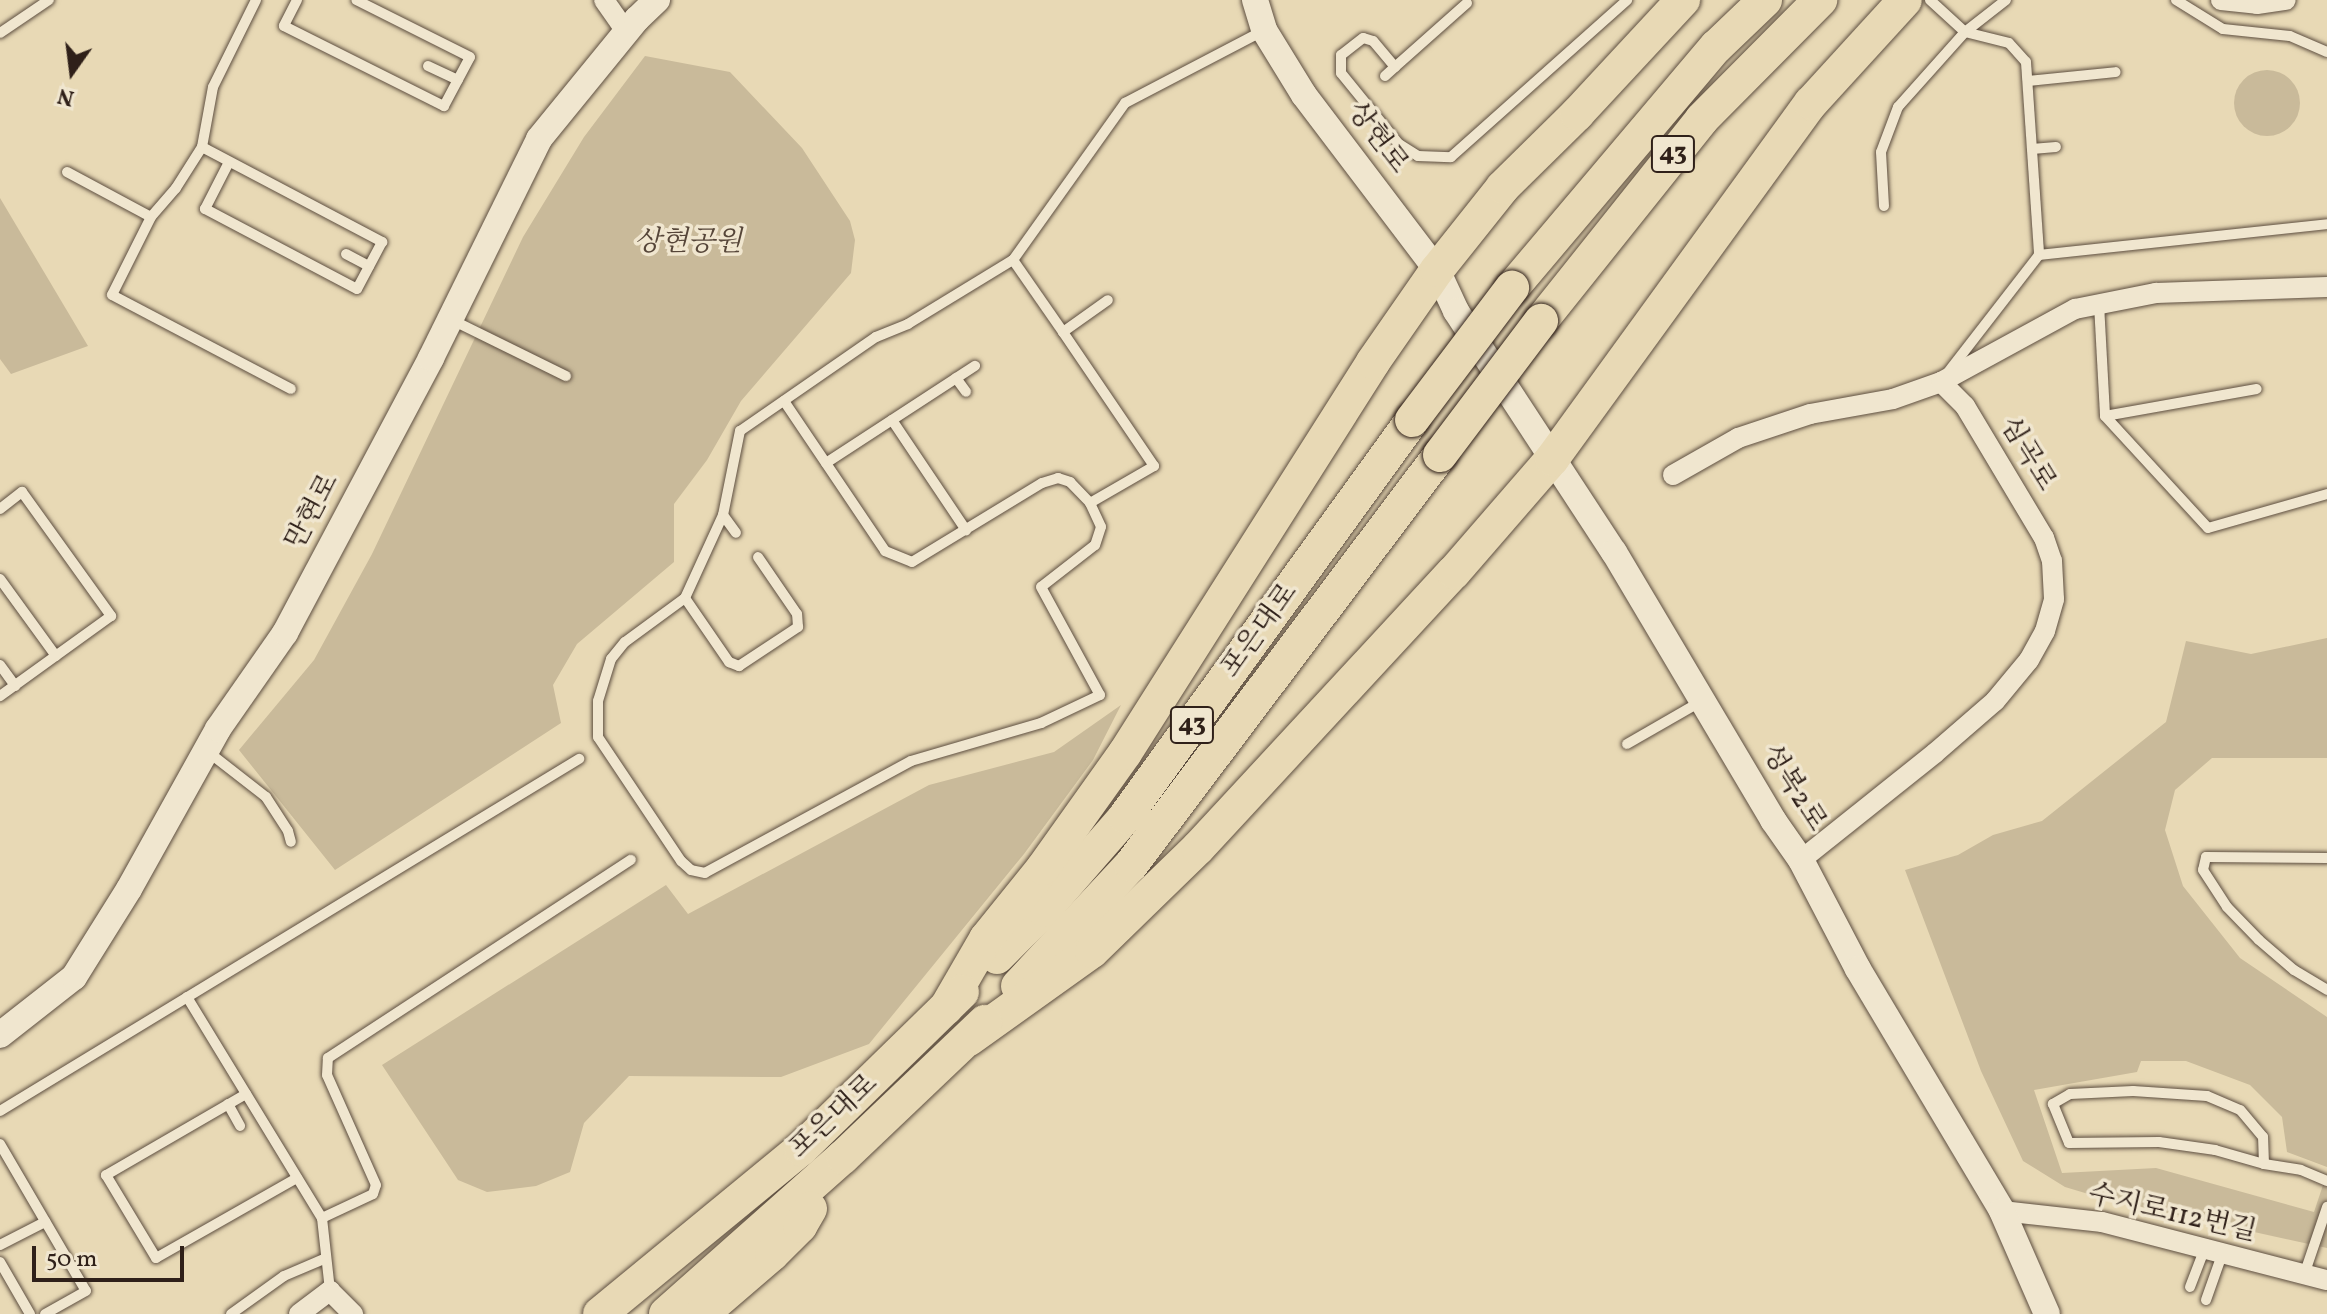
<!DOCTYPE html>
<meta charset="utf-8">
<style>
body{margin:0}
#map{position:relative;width:2327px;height:1314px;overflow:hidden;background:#e8d9b5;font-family:Vollkorn,"Noto Serif KR",serif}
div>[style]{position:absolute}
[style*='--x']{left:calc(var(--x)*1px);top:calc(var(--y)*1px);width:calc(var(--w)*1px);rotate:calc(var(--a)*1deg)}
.green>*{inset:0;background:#c9ba9a}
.round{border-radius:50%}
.roads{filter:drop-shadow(0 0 2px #5d4e40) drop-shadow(0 0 2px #5d4e40)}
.service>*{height:10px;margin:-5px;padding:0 5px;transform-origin:5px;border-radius:5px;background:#f0e6cf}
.minor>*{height:20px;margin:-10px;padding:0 10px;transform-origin:10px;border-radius:10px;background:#f0e6cf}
.tertiary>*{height:26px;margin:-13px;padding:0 13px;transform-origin:13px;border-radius:13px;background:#f0e6cf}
.primary>*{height:34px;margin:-17px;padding:0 17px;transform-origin:17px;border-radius:17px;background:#e8d9b5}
.bridges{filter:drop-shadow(0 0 2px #2f2019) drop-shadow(0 0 2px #2f2019)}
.primary-bridge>*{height:34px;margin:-17px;padding:0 17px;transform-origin:17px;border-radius:17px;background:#e8d9b5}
span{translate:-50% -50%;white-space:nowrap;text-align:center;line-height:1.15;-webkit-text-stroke:7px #f0e6cf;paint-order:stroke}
.shield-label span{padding:2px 6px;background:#f0e6cf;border:2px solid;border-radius:6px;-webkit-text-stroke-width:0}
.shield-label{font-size:26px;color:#2f2019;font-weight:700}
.street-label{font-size:28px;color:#2f2019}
.park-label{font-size:28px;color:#564639;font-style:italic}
.north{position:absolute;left:32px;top:32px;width:80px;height:80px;-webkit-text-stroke:6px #f0e6cf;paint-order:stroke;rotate:194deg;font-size:22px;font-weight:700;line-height:32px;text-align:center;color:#2f2019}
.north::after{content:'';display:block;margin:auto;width:28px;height:36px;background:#2f2019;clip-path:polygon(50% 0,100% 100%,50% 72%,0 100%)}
.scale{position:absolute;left:32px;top:1246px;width:152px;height:36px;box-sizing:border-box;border:4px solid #2f2019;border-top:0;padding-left:10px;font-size:24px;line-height:28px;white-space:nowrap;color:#2f2019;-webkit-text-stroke:6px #f0e6cf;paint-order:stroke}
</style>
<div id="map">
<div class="green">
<i style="clip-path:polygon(645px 56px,730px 72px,802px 148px,850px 221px,855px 240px,851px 273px,741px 401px,707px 460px,674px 504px,674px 562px,577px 644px,553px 685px,561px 723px,335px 870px,239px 750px,314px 660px,372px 554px,523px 237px,584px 137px)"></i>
<i class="round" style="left:2234px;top:70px;width:66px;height:66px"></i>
<i style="clip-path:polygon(0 198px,88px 346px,11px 374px,0 359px)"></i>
<i style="clip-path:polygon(2327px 638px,2327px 758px,2212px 758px,2175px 790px,2165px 830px,2183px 886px,2240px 958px,2327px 1017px,2327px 1167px,2287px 1152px,2282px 1117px,2250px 1085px,2186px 1061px,2141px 1061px,2137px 1072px,2034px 1090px,2062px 1173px,2156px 1168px,2314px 1212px,2327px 1173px,2327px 1248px,2105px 1199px,2065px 1187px,2023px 1161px,1981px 1071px,1905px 870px,1958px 855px,1993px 835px,2042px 821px,2166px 722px,2186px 641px,2251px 654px)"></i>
<i style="clip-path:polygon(1121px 705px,1093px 760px,1024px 854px,869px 1044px,781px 1077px,629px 1076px,584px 1123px,570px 1172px,536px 1186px,487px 1192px,458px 1180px,382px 1065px,666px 885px,688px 914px,929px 785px,1054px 752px)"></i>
</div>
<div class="roads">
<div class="service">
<i style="--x:256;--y:0;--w:97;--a:116.3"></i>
<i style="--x:213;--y:87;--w:61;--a:100.4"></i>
<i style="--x:202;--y:147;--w:49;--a:122.4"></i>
<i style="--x:176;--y:188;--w:38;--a:131"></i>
<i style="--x:151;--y:217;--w:87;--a:116.6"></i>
<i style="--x:112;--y:295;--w:202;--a:27.7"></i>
<i style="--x:297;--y:0;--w:29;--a:117"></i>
<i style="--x:284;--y:26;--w:179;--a:26.6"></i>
<i style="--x:444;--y:106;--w:55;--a:-62"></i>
<i style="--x:470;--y:57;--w:127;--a:-153.4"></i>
<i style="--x:1930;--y:0;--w:47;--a:42.4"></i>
<i style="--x:1965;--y:32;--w:45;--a:14"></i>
<i style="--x:2009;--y:43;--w:25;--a:48"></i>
<i style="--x:2026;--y:62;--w:193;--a:86.1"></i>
<i style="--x:2039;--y:255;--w:147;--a:127.8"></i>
<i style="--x:2176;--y:0;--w:55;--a:31.7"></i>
<i style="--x:2223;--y:29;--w:67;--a:6"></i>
<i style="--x:2290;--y:36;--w:40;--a:23.4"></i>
<i style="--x:1467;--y:3;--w:96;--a:138.4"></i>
<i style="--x:1395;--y:67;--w:34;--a:-130"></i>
<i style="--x:1373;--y:41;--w:10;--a:-163"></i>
<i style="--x:1363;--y:38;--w:28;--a:142"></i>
<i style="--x:1341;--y:55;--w:18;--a:90"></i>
<i style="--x:1341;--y:73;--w:92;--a:50.8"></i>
<i style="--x:1399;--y:144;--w:22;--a:32"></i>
<i style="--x:1418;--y:156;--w:33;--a:2"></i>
<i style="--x:1451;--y:157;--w:236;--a:-41.7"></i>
<i style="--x:0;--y:33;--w:59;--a:-34"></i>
<i style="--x:428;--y:66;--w:33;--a:25"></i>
<i style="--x:1385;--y:76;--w:13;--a:-42"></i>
<i style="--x:2028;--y:81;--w:88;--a:-5.8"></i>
<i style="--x:202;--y:147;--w:204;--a:27.8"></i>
<i style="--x:382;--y:242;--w:53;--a:118"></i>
<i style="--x:357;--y:289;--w:172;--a:-152.2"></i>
<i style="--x:205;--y:209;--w:53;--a:-62.9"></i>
<i style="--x:2032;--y:149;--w:24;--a:-5"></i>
<i style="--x:67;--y:172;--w:95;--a:28.2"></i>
<i style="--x:1884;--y:206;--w:54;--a:-93.2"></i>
<i style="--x:1881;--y:152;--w:48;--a:-69.3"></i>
<i style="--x:1898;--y:107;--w:101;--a:-48.2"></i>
<i style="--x:1965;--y:32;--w:52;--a:-38"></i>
<i style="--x:346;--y:254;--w:26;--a:28"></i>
<i style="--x:2039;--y:255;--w:290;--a:-6.1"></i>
<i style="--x:1013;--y:260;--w:88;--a:55.2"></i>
<i style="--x:2099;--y:304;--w:112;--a:86.9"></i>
<i style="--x:2105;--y:416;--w:152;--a:47.4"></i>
<i style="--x:2208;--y:528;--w:124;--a:-15.9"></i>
<i style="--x:452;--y:320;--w:127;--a:26.2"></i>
<i style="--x:956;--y:378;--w:17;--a:54"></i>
<i style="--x:784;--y:401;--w:181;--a:56"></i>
<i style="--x:885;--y:551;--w:29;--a:22"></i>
<i style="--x:912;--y:562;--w:152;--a:-31.3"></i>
<i style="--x:1042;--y:483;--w:17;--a:-17"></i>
<i style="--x:1058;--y:478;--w:13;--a:18"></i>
<i style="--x:1070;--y:482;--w:29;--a:46"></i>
<i style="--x:1090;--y:503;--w:74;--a:-30"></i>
<i style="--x:1154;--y:466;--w:162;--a:-124.2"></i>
<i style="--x:1063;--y:332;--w:55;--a:-35.4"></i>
<i style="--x:2105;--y:416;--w:154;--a:-10.1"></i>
<i style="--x:892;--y:420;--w:133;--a:56.1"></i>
<i style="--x:826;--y:463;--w:178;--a:-33.1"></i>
<i style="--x:1090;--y:503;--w:26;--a:65"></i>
<i style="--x:1101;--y:527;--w:19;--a:108"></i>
<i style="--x:1095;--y:545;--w:68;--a:142.1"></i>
<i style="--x:1041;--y:587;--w:123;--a:61.4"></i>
<i style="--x:1100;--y:695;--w:65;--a:154.6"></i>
<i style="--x:1041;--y:723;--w:135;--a:163.7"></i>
<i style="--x:911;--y:761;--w:234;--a:151.5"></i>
<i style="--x:705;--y:873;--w:14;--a:-168"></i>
<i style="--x:691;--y:870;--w:13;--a:-138"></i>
<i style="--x:681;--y:861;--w:149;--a:-123.8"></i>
<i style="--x:598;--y:737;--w:36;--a:-90"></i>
<i style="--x:598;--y:701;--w:44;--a:-72.8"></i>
<i style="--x:611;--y:659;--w:22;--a:-51"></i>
<i style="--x:625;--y:642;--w:74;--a:-36.3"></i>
<i style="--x:685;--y:598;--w:91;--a:-65.4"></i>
<i style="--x:723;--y:515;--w:86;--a:-78.6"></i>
<i style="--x:740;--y:431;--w:165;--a:-34.7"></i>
<i style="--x:876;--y:337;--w:35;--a:-22"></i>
<i style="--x:908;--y:324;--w:123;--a:-31.4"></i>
<i style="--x:1013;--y:260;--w:193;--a:-54.5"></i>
<i style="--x:1125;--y:103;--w:156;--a:-27.6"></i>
<i style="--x:0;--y:509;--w:28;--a:-38"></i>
<i style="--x:22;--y:492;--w:153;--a:54.3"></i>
<i style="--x:111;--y:616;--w:137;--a:144.2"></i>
<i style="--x:723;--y:515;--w:22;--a:54"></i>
<i style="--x:0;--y:579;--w:95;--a:54"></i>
<i style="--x:685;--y:598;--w:78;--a:55.5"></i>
<i style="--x:729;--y:662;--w:11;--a:22"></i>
<i style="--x:739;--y:666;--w:71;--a:-33.5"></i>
<i style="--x:798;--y:627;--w:13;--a:-94"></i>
<i style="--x:797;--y:614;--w:69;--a:-124.4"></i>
<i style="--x:0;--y:665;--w:26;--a:54"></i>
<i style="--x:1627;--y:744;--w:84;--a:-29.9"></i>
<i style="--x:207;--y:751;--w:75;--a:37.9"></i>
<i style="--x:266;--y:797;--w:40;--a:57.1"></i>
<i style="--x:288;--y:831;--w:11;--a:75"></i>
<i style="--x:2327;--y:858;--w:121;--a:-179.5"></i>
<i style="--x:2206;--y:857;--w:13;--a:103"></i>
<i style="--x:2203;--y:870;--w:44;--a:57"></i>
<i style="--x:2227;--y:907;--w:46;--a:45.9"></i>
<i style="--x:2259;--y:940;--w:46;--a:40.6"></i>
<i style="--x:2294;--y:970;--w:39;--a:31"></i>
<i style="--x:187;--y:997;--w:259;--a:58.6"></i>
<i style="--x:322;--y:1218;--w:73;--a:83.7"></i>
<i style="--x:246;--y:1094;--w:162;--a:149.9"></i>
<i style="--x:106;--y:1175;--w:97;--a:58.9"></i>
<i style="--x:156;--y:1258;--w:162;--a:-29.6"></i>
<i style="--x:228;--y:1104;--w:25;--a:61"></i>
<i style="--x:0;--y:1111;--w:678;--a:-31.3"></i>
<i style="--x:0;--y:1144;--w:170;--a:59.7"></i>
<i style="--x:86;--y:1291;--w:47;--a:150.7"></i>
<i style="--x:2264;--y:1164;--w:27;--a:-92"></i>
<i style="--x:2263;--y:1137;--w:35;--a:-130"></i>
<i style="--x:2240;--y:1110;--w:36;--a:-157"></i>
<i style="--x:2207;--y:1096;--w:74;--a:-176.1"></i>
<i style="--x:2133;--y:1091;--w:63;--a:177.3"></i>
<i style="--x:2070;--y:1094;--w:20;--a:150"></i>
<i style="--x:2053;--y:1104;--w:42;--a:67.7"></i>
<i style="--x:2069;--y:1143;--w:90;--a:-0.6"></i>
<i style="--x:2159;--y:1142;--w:57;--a:8.1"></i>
<i style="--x:2215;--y:1150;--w:51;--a:15.9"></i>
<i style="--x:2264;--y:1164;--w:37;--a:9"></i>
<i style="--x:2301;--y:1170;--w:28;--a:23"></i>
<i style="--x:322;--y:1218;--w:56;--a:-25.2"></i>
<i style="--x:373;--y:1194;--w:9;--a:-72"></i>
<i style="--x:376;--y:1185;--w:120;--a:-114"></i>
<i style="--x:327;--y:1075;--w:17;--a:-87"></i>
<i style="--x:328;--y:1058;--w:362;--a:-33.2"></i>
<i style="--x:0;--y:1245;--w:51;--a:-27.1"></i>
<i style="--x:0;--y:1262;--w:60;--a:60"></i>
<i style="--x:2304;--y:1275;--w:72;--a:-71.3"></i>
<i style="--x:2190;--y:1287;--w:42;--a:-69"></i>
<i style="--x:2206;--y:1300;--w:51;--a:-70.5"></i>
<i style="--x:231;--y:1314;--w:65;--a:-35.6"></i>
<i style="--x:284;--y:1276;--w:43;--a:-23"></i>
</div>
<div class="minor">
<i style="--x:604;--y:0;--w:39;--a:55"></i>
<i style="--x:2221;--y:0;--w:36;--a:6"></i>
<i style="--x:2257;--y:4;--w:29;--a:-8"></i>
<i style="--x:1673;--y:475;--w:75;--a:-29.6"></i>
<i style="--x:1738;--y:438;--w:76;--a:-18.4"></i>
<i style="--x:1810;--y:414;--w:84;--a:-10.2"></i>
<i style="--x:1893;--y:399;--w:51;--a:-19.5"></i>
<i style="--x:1801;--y:860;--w:171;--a:-38.6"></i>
<i style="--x:1935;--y:753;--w:79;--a:-40.9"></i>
<i style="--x:1995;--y:701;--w:53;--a:-50.3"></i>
<i style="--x:2029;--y:660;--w:33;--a:-61"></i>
<i style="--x:2045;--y:631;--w:33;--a:-74"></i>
<i style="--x:2054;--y:599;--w:38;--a:-93"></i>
<i style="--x:2052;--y:561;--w:24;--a:-109"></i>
<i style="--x:2044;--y:538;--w:154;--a:-120.9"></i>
<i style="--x:1965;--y:406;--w:34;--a:-135"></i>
<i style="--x:1941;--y:382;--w:153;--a:-28.6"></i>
<i style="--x:2075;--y:309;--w:83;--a:-11.2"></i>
<i style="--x:2156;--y:293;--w:171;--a:-2"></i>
<i style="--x:2002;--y:1211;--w:101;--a:6.3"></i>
<i style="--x:2102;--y:1222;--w:232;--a:14.5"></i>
<i style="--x:299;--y:1314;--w:39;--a:-37"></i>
<i style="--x:330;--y:1291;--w:33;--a:45"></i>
</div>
<div class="tertiary">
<i style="--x:1255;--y:0;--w:31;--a:73"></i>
<i style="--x:1264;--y:30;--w:76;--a:58.4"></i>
<i style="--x:1304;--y:95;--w:220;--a:52.8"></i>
<i style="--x:1437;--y:270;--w:45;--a:65.1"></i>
<i style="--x:1456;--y:311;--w:288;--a:56.8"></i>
<i style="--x:1614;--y:552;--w:312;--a:59.3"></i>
<i style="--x:1773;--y:820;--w:49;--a:55"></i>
<i style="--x:1801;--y:860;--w:123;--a:62.4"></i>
<i style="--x:1858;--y:969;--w:282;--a:59.2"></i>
<i style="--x:2002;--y:1211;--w:112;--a:66.4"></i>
<i style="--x:0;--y:1035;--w:94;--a:-38.1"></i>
<i style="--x:74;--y:977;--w:104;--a:-58"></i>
<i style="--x:129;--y:889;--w:183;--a:-60.9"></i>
<i style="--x:218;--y:729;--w:117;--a:-55.1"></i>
<i style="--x:285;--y:633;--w:311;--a:-62"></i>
<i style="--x:431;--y:358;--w:244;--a:-63.7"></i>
<i style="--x:539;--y:139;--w:155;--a:-50.8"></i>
<i style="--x:637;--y:19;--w:28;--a:-44"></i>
</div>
<div class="primary">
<i style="--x:1512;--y:288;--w:316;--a:-49.8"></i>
<i style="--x:1716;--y:47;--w:68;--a:-43.8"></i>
<i style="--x:1541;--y:321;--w:258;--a:-51.4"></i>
<i style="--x:1702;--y:119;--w:168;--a:-45.2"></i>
<i style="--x:997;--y:957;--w:66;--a:-45"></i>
<i style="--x:1044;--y:910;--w:123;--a:-48.9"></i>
<i style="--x:1125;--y:817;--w:490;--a:-54.1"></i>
<i style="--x:1018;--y:986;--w:166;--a:-47"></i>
<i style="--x:1131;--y:865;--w:513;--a:-53"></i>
<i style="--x:946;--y:1008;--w:80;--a:-59.9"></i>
<i style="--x:986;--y:939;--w:91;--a:-51.2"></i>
<i style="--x:1043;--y:868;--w:141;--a:-54.5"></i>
<i style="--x:1125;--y:753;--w:463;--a:-57.6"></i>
<i style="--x:1373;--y:362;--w:112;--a:-55.2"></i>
<i style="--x:1437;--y:270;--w:106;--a:-51.5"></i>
<i style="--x:1503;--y:187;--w:104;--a:-44.6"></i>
<i style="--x:1577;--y:114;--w:156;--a:-47.1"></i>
<i style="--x:969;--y:1039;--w:151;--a:-35.6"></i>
<i style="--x:1092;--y:951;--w:148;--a:-44.2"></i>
<i style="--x:1198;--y:848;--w:376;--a:-47.2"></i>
<i style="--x:1454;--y:572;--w:150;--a:-49.1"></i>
<i style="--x:1552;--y:459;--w:440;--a:-54"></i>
<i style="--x:1811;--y:103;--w:139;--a:-47.6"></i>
<i style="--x:600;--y:1314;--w:260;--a:-39.4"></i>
<i style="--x:801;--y:1149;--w:225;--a:-44.3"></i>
<i style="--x:666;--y:1314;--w:237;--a:-41.6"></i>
<i style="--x:843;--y:1157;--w:196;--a:-43.6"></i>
<i style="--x:702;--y:1314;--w:92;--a:-40.6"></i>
<i style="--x:772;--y:1254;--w:40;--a:-45"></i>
<i style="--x:800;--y:1226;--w:20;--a:-60"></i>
</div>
</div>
<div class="bridges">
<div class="primary-bridge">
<i style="--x:1412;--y:420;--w:166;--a:-52.9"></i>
<i style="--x:1440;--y:455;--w:168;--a:-53"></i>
</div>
</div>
<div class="shield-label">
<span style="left:1673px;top:154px">43</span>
<span style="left:1192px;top:725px">43</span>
</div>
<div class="street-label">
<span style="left:1377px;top:138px;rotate:53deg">상현로</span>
<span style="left:2027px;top:454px;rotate:59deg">심곡로</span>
<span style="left:313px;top:512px;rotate:-62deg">만현로</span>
<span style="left:1260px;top:631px;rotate:-54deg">포은대로</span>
<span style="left:1793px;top:788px;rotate:58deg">성복2로</span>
<span style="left:834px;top:1117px;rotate:-43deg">포은대로</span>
<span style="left:2172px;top:1214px;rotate:13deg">수지로112번길</span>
</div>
<div class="park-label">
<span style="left:688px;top:243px">상현공원</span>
</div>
<div class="north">N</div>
<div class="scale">50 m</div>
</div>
